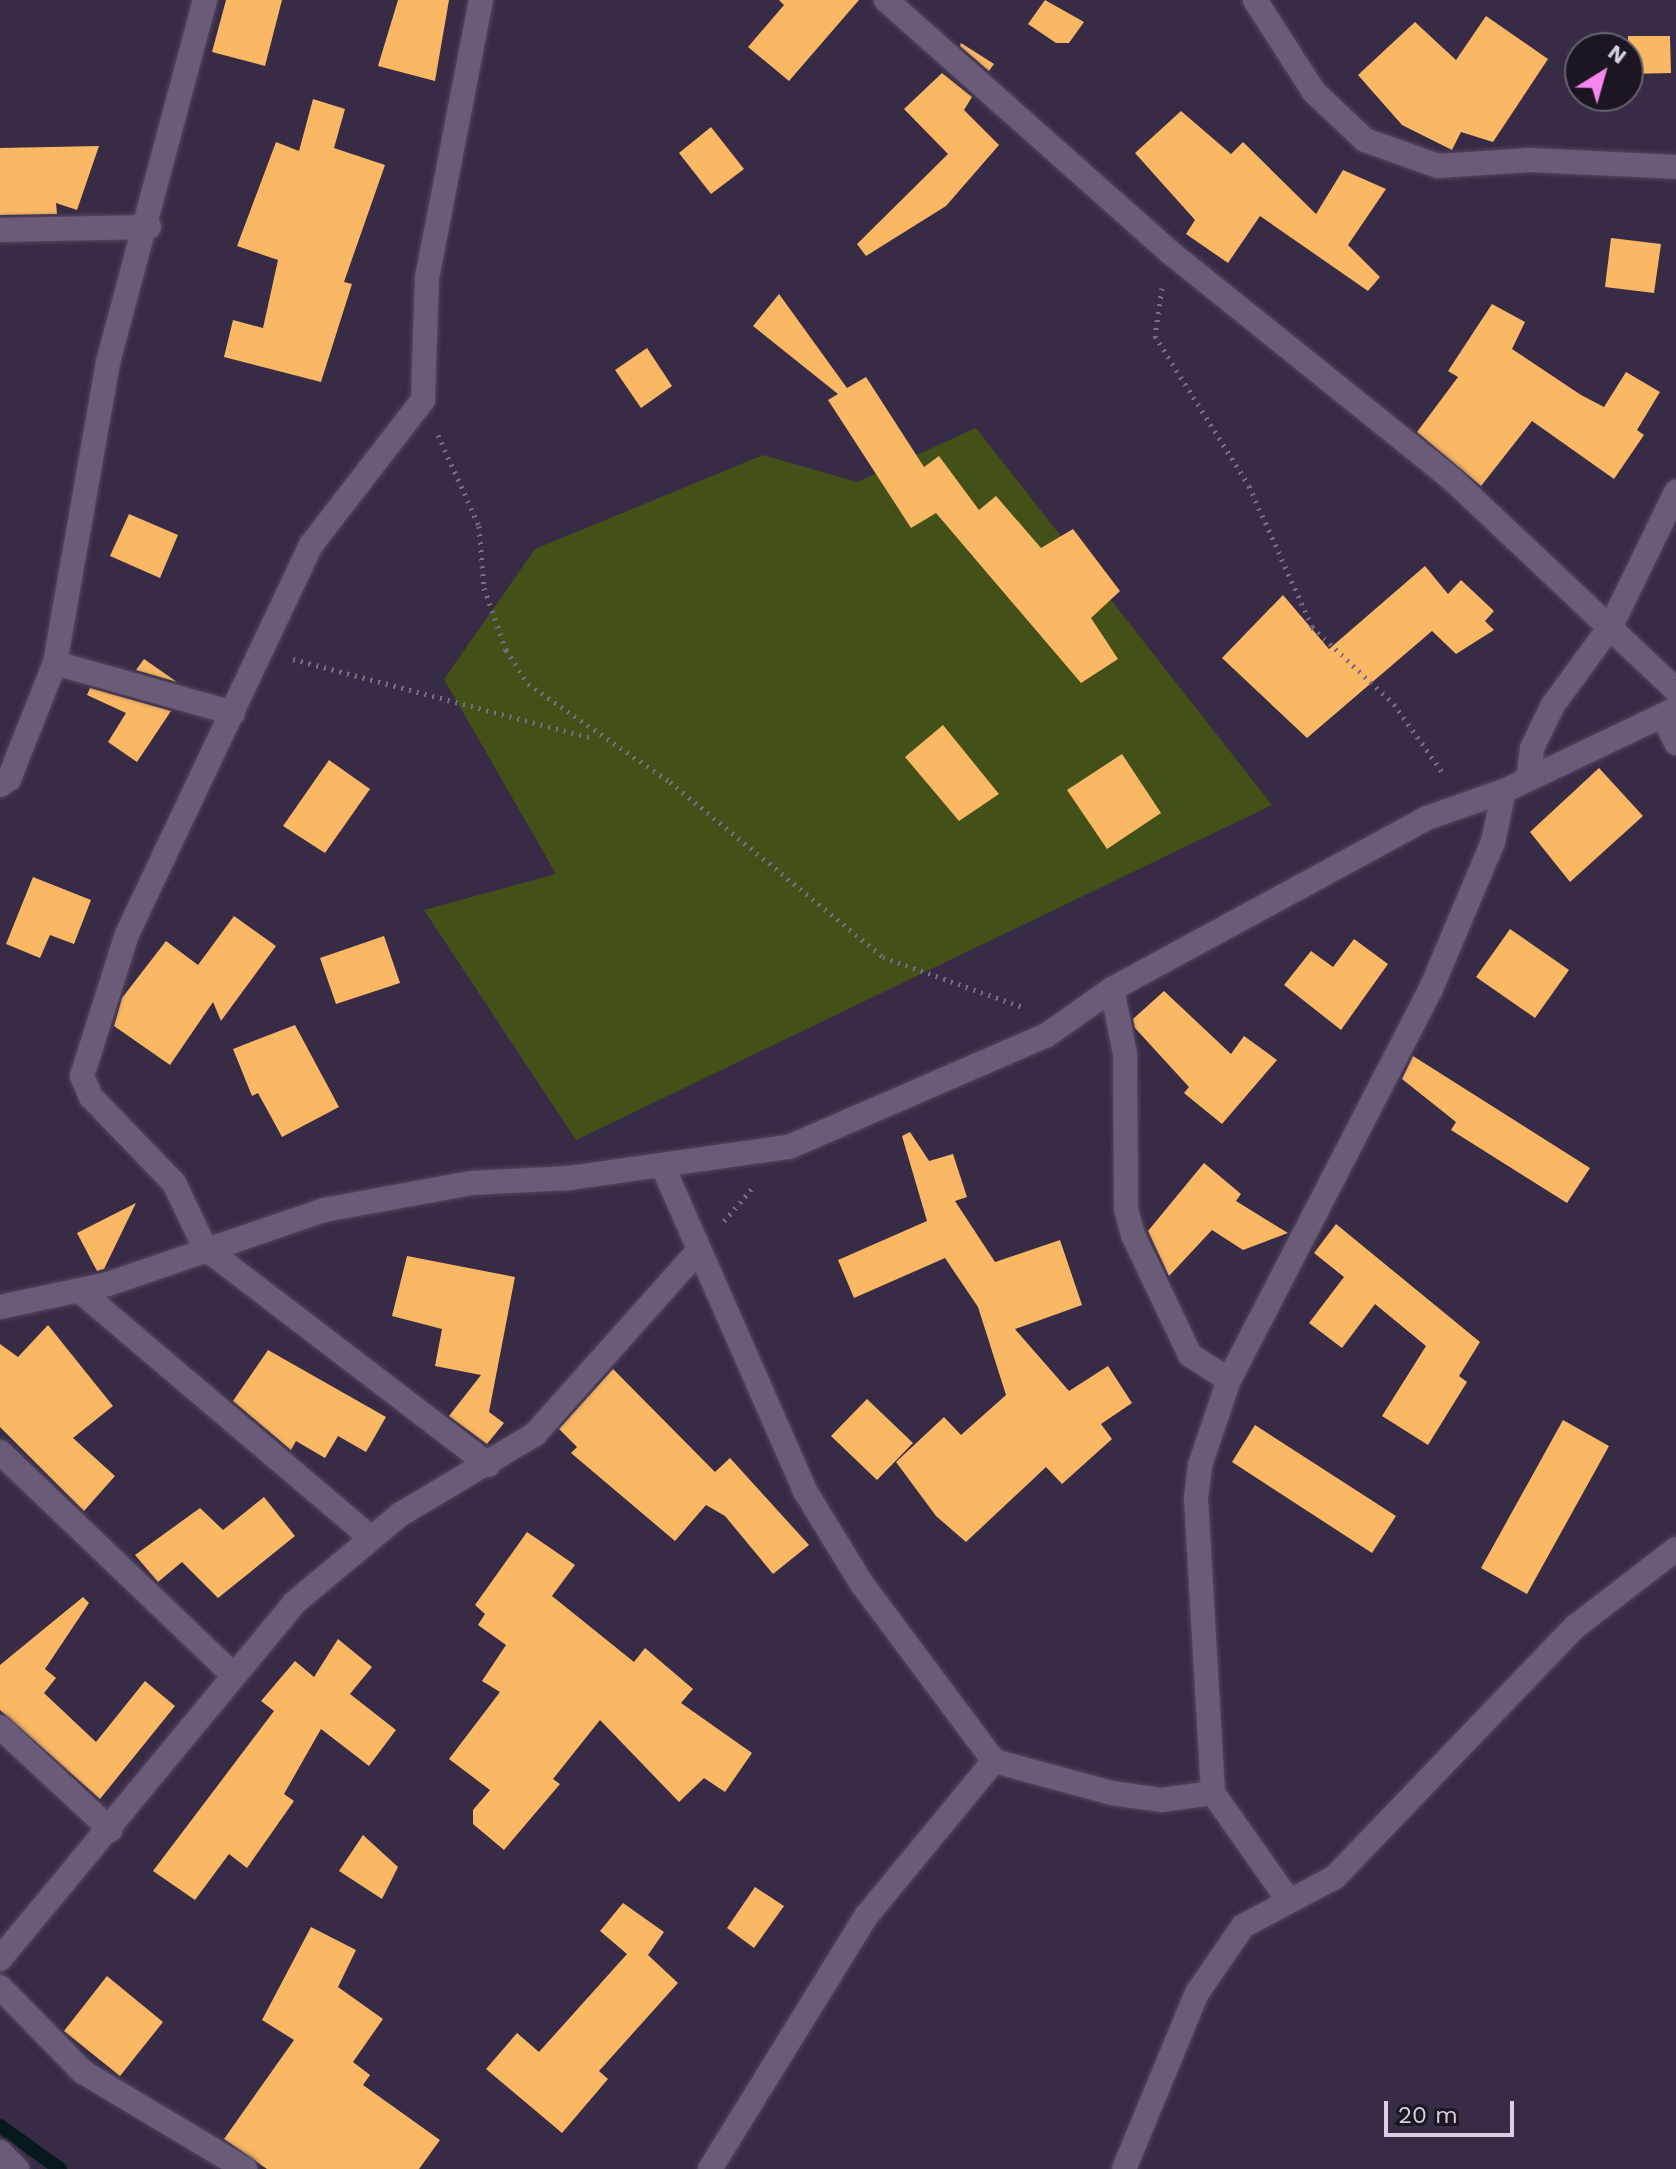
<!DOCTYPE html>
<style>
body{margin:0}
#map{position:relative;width:1676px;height:2169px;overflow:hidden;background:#382b45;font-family:"Work Sans",sans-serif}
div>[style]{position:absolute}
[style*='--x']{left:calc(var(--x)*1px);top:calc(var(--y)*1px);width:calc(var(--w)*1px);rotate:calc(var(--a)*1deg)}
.green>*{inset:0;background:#435118}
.stream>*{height:14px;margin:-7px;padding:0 7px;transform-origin:7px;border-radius:7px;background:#06191c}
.building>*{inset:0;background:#fab764}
.path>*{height:5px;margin-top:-2.5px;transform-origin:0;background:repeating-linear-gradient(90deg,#786d83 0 2px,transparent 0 8px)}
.roads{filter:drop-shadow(0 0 2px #53485e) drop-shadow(0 0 2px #53485e)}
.minor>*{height:24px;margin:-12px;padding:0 12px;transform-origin:12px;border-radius:12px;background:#6a5b78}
span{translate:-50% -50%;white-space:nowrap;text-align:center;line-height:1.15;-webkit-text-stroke:8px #1c1622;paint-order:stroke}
.north{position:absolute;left:1564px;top:32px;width:80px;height:80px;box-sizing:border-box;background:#1c1622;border:2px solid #68616f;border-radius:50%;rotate:37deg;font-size:22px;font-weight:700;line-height:32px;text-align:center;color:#d9d1e2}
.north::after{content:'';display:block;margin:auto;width:28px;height:36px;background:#f688ed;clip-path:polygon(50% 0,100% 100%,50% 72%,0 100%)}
.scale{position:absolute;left:1384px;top:2101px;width:130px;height:36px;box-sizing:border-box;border:4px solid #d9d1e2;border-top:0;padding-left:10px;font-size:24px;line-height:28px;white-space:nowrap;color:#d9d1e2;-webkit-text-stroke:6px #1c1622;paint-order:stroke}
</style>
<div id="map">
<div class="green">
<i style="clip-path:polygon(976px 428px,1272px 805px,576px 1140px,424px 910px,556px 874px,444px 679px,535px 549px,763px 455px,857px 482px)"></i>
</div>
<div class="stream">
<i style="--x:0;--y:2126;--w:74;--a:35.6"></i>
</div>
<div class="building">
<i style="clip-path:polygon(226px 0,282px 0,265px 66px,212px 52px)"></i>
<i style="clip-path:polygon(398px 0,449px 0,435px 81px,378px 66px)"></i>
<i style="clip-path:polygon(779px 0,859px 0,789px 81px,748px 47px,784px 5px)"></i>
<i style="clip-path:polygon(1045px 0,1084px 22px,1069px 43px,1056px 43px,1028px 24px)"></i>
<i style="clip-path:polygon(1486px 16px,1548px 59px,1493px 142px,1461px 132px,1452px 150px,1402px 125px,1358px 75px,1415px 22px,1456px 60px)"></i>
<i style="clip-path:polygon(1628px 36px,1670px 36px,1671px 73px,1628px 74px)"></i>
<i style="clip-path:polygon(961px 43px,994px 64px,989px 71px,960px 46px)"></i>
<i style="clip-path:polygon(942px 73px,972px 97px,964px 110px,999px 145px,946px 206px,866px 256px,857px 244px,948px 154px,904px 109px)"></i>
<i style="clip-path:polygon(313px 99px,345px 109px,334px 148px,385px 165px,344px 282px,352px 284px,321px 382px,224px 357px,233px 320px,263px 328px,278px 260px,237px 246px,276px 142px,299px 151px)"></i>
<i style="clip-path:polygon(1181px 111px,1231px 154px,1243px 142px,1316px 214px,1343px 170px,1386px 189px,1348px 245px,1380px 277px,1368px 291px,1260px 216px,1228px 263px,1186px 234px,1195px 220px,1135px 153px)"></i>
<i style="clip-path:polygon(711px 127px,744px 169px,711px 194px,679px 153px)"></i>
<i style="clip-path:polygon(99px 146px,77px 210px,56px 203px,57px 214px,0 215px,0 148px)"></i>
<i style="clip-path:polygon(1611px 238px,1661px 244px,1654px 293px,1605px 287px)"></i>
<i style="clip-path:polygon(779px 294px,847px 388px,866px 377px,924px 467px,939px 456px,979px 510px,996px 496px,1041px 548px,1073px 529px,1120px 591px,1091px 618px,1118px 659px,1081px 683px,936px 513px,911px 528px,828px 400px,838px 394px,753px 326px)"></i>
<i style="clip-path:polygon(1492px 304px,1525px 322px,1512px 349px,1581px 395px,1604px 407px,1626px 372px,1660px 392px,1637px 430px,1644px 435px,1614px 479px,1532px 421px,1481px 486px,1417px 432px,1458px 377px,1448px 371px)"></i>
<i style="clip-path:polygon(647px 348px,672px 386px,641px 408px,615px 370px)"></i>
<i style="clip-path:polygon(129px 514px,178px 535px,160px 578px,110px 556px)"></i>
<i style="clip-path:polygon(1425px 566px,1448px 594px,1461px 580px,1494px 611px,1485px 621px,1494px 630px,1456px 654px,1432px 631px,1307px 738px,1222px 658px,1283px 595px,1329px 649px)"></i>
<i style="clip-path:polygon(144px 659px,177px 682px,136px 670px)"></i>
<i style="clip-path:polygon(90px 688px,171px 711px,137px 762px,108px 742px,126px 713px,87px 695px)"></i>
<i style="clip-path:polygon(943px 725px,999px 794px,959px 821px,905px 757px)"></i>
<i style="clip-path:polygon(1122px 754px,1161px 813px,1107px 849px,1067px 790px)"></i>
<i style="clip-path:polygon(329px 760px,370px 789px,325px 853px,283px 826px)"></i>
<i style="clip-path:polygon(1599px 768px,1643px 816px,1570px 882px,1530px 832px)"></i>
<i style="clip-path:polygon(33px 877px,91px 900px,74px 944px,50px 935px,40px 958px,6px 944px)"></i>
<i style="clip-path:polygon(234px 916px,276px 946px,221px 1021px,213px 1002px,170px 1065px,114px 1026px,122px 998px,166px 941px,198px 965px)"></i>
<i style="clip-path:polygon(1510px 929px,1569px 970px,1535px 1018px,1476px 977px)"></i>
<i style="clip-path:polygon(384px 936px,400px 983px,336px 1004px,320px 958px)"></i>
<i style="clip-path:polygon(1354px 939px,1388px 964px,1341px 1030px,1284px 985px,1311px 951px,1333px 967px)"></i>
<i style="clip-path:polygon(1164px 991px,1231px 1054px,1244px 1036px,1277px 1060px,1222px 1124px,1184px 1093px,1189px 1087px,1135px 1028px,1133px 1019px)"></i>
<i style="clip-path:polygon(295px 1025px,339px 1107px,282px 1137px,258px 1093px,252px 1096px,233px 1049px)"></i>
<i style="clip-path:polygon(1413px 1056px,1590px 1168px,1567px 1203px,1451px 1130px,1456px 1122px,1402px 1079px)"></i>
<i style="clip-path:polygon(910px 1132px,929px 1161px,953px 1154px,967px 1197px,955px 1201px,995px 1262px,1060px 1240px,1082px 1305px,1015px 1329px,1069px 1391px,1108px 1366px,1132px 1403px,1101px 1424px,1112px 1439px,1062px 1484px,1046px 1467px,966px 1542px,936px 1516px,896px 1462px,944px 1417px,961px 1435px,1006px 1395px,978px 1307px,945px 1258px,854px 1298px,838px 1260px,927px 1221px,902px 1136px)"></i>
<i style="clip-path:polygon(1204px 1163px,1241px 1194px,1236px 1201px,1288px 1233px,1243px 1250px,1212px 1230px,1169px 1276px,1148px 1231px)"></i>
<i style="clip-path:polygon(136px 1203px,104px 1269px,97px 1271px,77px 1233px)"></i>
<i style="clip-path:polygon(1336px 1224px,1480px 1342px,1459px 1376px,1467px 1382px,1428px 1445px,1382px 1416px,1426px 1346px,1375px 1304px,1342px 1348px,1309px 1323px,1344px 1277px,1314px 1253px)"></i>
<i style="clip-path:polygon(407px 1256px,515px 1277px,489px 1412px,504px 1423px,487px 1444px,449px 1416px,481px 1375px,435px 1366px,442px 1329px,392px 1316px)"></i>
<i style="clip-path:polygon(48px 1325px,113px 1406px,73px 1438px,115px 1476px,84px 1511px,0 1427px,0 1344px,18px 1357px)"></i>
<i style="clip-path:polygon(268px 1350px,386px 1417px,366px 1452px,338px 1436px,325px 1458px,296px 1441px,291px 1450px,233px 1401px)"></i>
<i style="clip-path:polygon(613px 1369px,715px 1472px,730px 1458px,809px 1545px,773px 1574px,725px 1516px,706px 1505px,675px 1541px,571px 1453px,577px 1447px,559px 1429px)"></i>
<i style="clip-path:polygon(867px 1399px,913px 1443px,877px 1480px,831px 1436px)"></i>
<i style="clip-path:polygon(1563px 1420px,1609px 1446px,1527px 1594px,1481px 1568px)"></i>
<i style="clip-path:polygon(1255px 1425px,1396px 1516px,1372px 1553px,1232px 1462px)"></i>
<i style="clip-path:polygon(264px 1497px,295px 1536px,218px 1598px,182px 1562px,158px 1582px,135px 1555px,200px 1508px,223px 1530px)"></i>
<i style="clip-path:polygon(527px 1532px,575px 1565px,552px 1596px,634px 1662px,645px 1648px,693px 1689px,681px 1703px,752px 1753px,725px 1792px,704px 1778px,679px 1802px,600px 1720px,553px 1779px,560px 1784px,504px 1850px,473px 1824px,473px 1810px,490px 1790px,449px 1759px,500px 1692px,482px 1681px,506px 1645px,478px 1625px,485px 1614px,475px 1605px)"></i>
<i style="clip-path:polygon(83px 1597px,89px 1603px,45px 1669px,56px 1678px,44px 1693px,96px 1742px,145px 1681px,175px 1706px,100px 1799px,0 1710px,0 1665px)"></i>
<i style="clip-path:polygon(338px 1639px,372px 1667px,350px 1694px,396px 1730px,369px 1766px,321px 1729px,284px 1794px,294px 1801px,247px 1868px,229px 1854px,195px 1900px,153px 1871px,274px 1711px,261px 1701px,295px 1661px,314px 1677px)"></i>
<i style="clip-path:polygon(363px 1835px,398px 1867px,382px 1899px,339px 1871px)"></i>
<i style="clip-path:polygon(755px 1887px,784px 1906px,754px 1948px,727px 1928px)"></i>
<i style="clip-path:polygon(623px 1903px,664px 1932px,648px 1955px,678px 1983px,599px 2071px,608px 2079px,562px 2133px,486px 2069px,517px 2033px,539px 2052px,627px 1954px,600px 1931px)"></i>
<i style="clip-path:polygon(311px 1927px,356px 1950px,338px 1987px,383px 2019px,353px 2062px,370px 2075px,363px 2085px,440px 2140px,419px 2169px,267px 2169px,224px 2139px,294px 2040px,262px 2020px)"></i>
<i style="clip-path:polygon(107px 1976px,163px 2022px,120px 2076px,64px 2031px)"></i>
</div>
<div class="path">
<i style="--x:1162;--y:288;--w:49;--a:98.3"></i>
<i style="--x:1155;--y:336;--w:177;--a:57.9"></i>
<i style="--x:1249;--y:486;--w:154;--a:65.9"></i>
<i style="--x:1312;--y:627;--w:112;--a:43.2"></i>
<i style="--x:1394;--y:704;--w:88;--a:54.7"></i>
<i style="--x:438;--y:435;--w:100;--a:65.7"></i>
<i style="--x:479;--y:526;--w:62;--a:85.4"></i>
<i style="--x:484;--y:588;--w:66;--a:70.5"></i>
<i style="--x:506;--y:650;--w:40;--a:57.1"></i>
<i style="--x:528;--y:684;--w:173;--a:34.6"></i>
<i style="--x:670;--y:782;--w:276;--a:39.4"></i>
<i style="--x:883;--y:957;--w:149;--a:19.7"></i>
<i style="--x:293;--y:659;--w:310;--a:14.8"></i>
<i style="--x:724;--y:1221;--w:46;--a:-49.4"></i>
</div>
<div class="roads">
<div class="minor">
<i style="--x:481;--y:0;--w:282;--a:101"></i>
<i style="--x:427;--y:277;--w:123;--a:91.9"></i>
<i style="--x:423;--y:400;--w:183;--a:127.7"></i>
<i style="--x:311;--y:545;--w:430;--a:115.3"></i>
<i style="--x:127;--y:934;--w:149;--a:107.6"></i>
<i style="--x:82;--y:1076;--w:23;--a:67"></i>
<i style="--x:91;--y:1097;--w:120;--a:46"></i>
<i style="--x:174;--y:1183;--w:72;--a:64.5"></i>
<i style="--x:205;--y:1248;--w:357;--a:37.4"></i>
<i style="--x:886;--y:0;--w:381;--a:41.6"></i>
<i style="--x:1171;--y:253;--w:362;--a:38.8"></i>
<i style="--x:1453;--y:480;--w:306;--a:43.3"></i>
<i style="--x:1255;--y:0;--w:109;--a:57.3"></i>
<i style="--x:1314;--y:92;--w:70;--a:43.3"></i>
<i style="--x:1365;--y:140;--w:77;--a:19.6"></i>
<i style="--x:1438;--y:166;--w:92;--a:-3.7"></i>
<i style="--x:1530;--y:160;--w:146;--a:2.7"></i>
<i style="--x:0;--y:230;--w:149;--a:-1.2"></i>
<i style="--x:55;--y:663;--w:185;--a:15.7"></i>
<i style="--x:1663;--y:715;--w:31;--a:65"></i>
<i style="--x:1528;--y:778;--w:30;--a:-82"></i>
<i style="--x:1532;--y:748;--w:48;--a:-64"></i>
<i style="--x:1553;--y:705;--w:100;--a:-53.9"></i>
<i style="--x:1612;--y:624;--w:147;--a:-64.1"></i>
<i style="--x:0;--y:785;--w:11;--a:-34"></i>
<i style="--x:9;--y:779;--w:125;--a:-68.4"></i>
<i style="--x:55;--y:663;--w:306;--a:-80"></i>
<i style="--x:108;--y:362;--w:375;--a:-75"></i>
<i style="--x:1112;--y:989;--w:66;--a:78.7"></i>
<i style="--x:1125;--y:1054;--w:155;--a:89.6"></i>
<i style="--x:1126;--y:1209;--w:27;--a:75"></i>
<i style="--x:1133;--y:1235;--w:133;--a:64.6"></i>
<i style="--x:1190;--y:1355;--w:46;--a:32.7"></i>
<i style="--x:663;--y:1167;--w:354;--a:66.3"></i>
<i style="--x:805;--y:1491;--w:109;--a:58.5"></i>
<i style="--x:862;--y:1584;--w:221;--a:53.3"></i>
<i style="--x:80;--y:1291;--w:380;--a:40.3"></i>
<i style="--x:0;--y:1307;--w:110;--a:-12"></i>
<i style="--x:108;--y:1284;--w:228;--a:-18.9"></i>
<i style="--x:324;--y:1210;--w:149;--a:-10.4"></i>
<i style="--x:471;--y:1183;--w:99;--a:-2.9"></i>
<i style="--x:570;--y:1178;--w:221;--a:-8.1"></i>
<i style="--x:789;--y:1147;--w:281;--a:-23.5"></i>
<i style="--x:1047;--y:1035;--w:80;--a:-35.3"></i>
<i style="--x:1112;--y:989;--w:358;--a:-28.5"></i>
<i style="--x:1427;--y:818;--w:82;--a:-19.3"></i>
<i style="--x:1504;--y:791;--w:191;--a:-25.5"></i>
<i style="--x:0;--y:1452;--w:321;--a:43.7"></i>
<i style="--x:0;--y:1727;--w:151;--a:42.9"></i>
<i style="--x:1287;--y:1898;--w:128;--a:-125.2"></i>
<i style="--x:1213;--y:1793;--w:295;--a:-93.3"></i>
<i style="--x:1196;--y:1498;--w:33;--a:-83"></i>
<i style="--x:1200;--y:1465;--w:90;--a:-71.2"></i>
<i style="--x:1229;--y:1380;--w:438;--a:-62.7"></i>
<i style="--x:1430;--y:991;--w:162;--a:-67.1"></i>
<i style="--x:1493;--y:842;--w:52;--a:-77.8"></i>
<i style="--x:0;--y:1959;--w:462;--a:-50.4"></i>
<i style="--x:294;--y:1603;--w:139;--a:-39.8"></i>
<i style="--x:401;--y:1514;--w:156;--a:-30.8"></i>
<i style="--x:535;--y:1434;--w:244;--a:-48.3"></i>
<i style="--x:0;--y:1987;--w:119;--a:45.7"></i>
<i style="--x:83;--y:2072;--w:189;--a:30.9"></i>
<i style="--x:0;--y:2152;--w:24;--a:45"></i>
<i style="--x:710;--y:2169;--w:299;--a:-58.3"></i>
<i style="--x:867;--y:1915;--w:200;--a:-50.5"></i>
<i style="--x:994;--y:1761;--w:122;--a:15.2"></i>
<i style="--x:1112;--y:1793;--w:49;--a:8.1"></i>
<i style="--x:1161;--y:1800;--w:52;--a:-7.7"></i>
<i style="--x:1124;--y:2169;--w:191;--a:-67.5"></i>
<i style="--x:1197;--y:1993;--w:81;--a:-55.5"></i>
<i style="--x:1243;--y:1926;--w:104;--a:-28"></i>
<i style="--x:1335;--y:1877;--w:347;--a:-46.2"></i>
<i style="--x:1575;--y:1627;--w:128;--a:-37.7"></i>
</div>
</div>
<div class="north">N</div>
<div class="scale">20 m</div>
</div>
